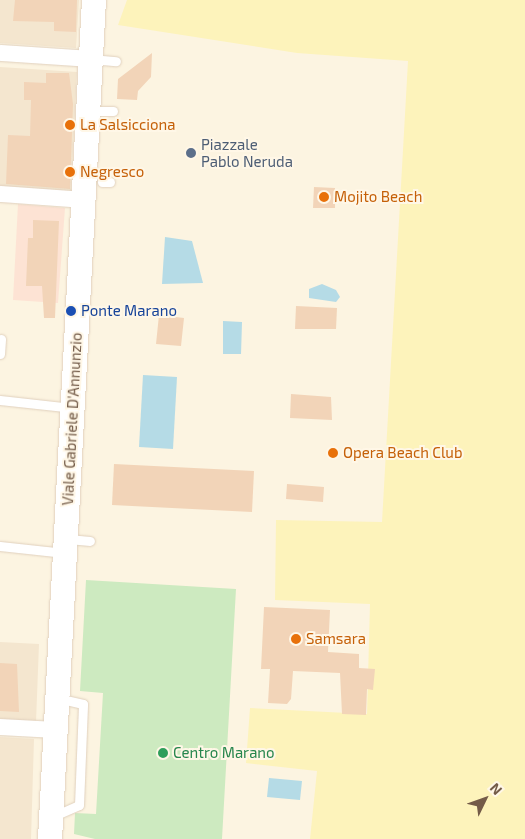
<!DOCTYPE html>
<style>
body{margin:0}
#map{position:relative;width:525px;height:839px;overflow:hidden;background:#fcf4e1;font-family:"Exo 2",sans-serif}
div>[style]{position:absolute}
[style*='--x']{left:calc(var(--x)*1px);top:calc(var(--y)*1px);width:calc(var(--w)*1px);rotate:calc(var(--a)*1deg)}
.residential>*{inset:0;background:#f4e6cf}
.commercial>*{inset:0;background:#fde3d4}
.green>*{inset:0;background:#cdeac0}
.sand>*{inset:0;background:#fdf3bb}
.water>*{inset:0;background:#b5dbe6}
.building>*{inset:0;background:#f2d4b8}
.roads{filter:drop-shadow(0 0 1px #e0d0bd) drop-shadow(0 0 1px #e0d0bd)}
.lane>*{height:9px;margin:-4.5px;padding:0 4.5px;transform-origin:4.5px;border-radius:4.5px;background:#fff}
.street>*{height:16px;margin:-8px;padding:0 8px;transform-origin:8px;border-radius:8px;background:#fff}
.secondary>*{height:24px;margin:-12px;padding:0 12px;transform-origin:12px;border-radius:12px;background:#fff}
.dots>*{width:14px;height:14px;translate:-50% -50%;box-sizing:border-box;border:2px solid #fff7e7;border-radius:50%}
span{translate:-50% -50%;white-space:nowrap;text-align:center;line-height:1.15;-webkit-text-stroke:4px #fff7e7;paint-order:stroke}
.food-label{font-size:15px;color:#c56008}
.left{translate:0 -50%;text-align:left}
.service-label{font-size:15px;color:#4e5e75}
.transit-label{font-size:15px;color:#164399}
.street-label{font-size:15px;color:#735b48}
.leisure-label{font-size:15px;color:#27864d}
.north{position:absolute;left:460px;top:774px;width:50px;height:50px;-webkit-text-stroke:4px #fff7e7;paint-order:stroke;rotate:48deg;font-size:14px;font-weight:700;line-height:20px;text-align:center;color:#735b48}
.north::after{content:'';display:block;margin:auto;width:18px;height:22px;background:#735b48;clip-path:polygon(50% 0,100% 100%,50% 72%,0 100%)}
</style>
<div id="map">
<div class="residential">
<i style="clip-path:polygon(0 0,79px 0,76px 48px,0 43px)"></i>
<i style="clip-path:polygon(0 67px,77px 72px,71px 192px,0 187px)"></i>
<i style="clip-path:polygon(0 642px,39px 644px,36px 722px,0 720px)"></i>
<i style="clip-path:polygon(0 737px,34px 739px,31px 839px,0 839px)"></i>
</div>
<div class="commercial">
<i style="clip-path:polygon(18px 204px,65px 208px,58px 303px,13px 300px)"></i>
</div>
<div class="green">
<i style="clip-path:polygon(86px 580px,236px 589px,222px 839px,95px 839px,74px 834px,75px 813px,96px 814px,103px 693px,80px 691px)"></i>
</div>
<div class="sand">
<i style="clip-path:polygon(127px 0,525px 0,525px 839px,310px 839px,317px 771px,246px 763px,250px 708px,367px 714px,370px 604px,275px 600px,276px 520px,382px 522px,408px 61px,297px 53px,118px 25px)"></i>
</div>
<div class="water">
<i style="clip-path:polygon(165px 237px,192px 241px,203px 283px,162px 284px)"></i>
<i style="clip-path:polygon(322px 284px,336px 290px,340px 297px,336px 302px,309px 298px,309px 289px)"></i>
<i style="clip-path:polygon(223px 321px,242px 322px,241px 354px,223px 354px)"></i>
<i style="clip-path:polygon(143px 375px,177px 377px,173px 449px,139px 447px)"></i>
<i style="clip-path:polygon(269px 778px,302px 781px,300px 800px,267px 797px)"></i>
</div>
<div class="building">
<i style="clip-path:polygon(15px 0,77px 0,76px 32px,54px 31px,54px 22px,13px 21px)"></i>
<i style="clip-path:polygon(152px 53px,151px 77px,138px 91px,137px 100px,117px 99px,118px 79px)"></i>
<i style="clip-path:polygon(46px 73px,69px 73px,73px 104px,70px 189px,6px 184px,8px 135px,30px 136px,31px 100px,24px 100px,24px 82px,46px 83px)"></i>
<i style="clip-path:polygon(314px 187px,335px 188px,335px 208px,313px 208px)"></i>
<i style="clip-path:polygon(33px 220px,59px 221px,55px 318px,44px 318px,42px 286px,26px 286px,28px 238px,33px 238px)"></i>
<i style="clip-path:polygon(296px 306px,337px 308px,336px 329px,295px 329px)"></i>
<i style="clip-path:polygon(159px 315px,184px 318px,181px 346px,156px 344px)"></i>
<i style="clip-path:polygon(291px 394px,331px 397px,332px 420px,290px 418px)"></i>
<i style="clip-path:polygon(114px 464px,254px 471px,252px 512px,112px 505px)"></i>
<i style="clip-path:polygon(287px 484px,324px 487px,323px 502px,286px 499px)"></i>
<i style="clip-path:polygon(264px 607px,330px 610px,328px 652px,359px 654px,359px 668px,375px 669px,373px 690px,367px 689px,366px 715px,342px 714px,340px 673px,293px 671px,291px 699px,287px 704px,268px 703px,270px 669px,261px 669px)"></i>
<i style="clip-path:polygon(0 663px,17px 664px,19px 712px,0 711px)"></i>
</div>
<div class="roads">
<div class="lane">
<i style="--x:91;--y:59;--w:25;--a:5"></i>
<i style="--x:89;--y:111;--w:24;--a:0"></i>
<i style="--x:102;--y:182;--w:8;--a:0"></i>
<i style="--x:0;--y:354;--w:15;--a:-86"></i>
<i style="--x:0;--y:400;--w:72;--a:6.3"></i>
<i style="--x:68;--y:539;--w:22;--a:5"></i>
<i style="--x:0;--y:546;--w:65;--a:6.1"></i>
<i style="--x:54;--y:816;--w:27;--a:-24"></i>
<i style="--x:79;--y:805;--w:101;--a:-87.7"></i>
<i style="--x:83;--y:704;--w:26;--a:-167"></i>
</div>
<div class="street">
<i style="--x:0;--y:53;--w:91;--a:3.8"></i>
<i style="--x:0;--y:194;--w:84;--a:4.1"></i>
<i style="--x:0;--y:727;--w:56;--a:3.1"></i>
</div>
<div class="secondary">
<i style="--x:50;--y:839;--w:840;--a:-87"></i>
</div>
</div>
<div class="dots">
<i style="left:70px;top:125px;background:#e8710a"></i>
<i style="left:191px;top:153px;background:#5c6f8a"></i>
<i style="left:70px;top:172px;background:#e8710a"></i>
<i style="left:324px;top:197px;background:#e8710a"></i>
<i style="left:71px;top:311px;background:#1a4fb4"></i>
<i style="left:333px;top:453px;background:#e8710a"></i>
<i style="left:296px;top:639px;background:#e8710a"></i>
<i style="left:163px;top:753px;background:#2e9e5b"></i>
</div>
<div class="food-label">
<span class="left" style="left:80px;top:125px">La Salsicciona</span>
<span class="left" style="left:80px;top:172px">Negresco</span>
<span class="left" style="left:334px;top:197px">Mojito Beach</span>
<span class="left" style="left:343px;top:453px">Opera Beach Club</span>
<span class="left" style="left:306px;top:639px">Samsara</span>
</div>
<div class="service-label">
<span class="left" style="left:201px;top:153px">Piazzale<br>Pablo Neruda</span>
</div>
<div class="transit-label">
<span class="left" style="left:81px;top:311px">Ponte Marano</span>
</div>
<div class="street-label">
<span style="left:72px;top:419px;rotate:-87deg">Viale Gabriele D'Annunzio</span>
</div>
<div class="leisure-label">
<span class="left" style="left:173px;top:753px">Centro Marano</span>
</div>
<div class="north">N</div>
</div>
